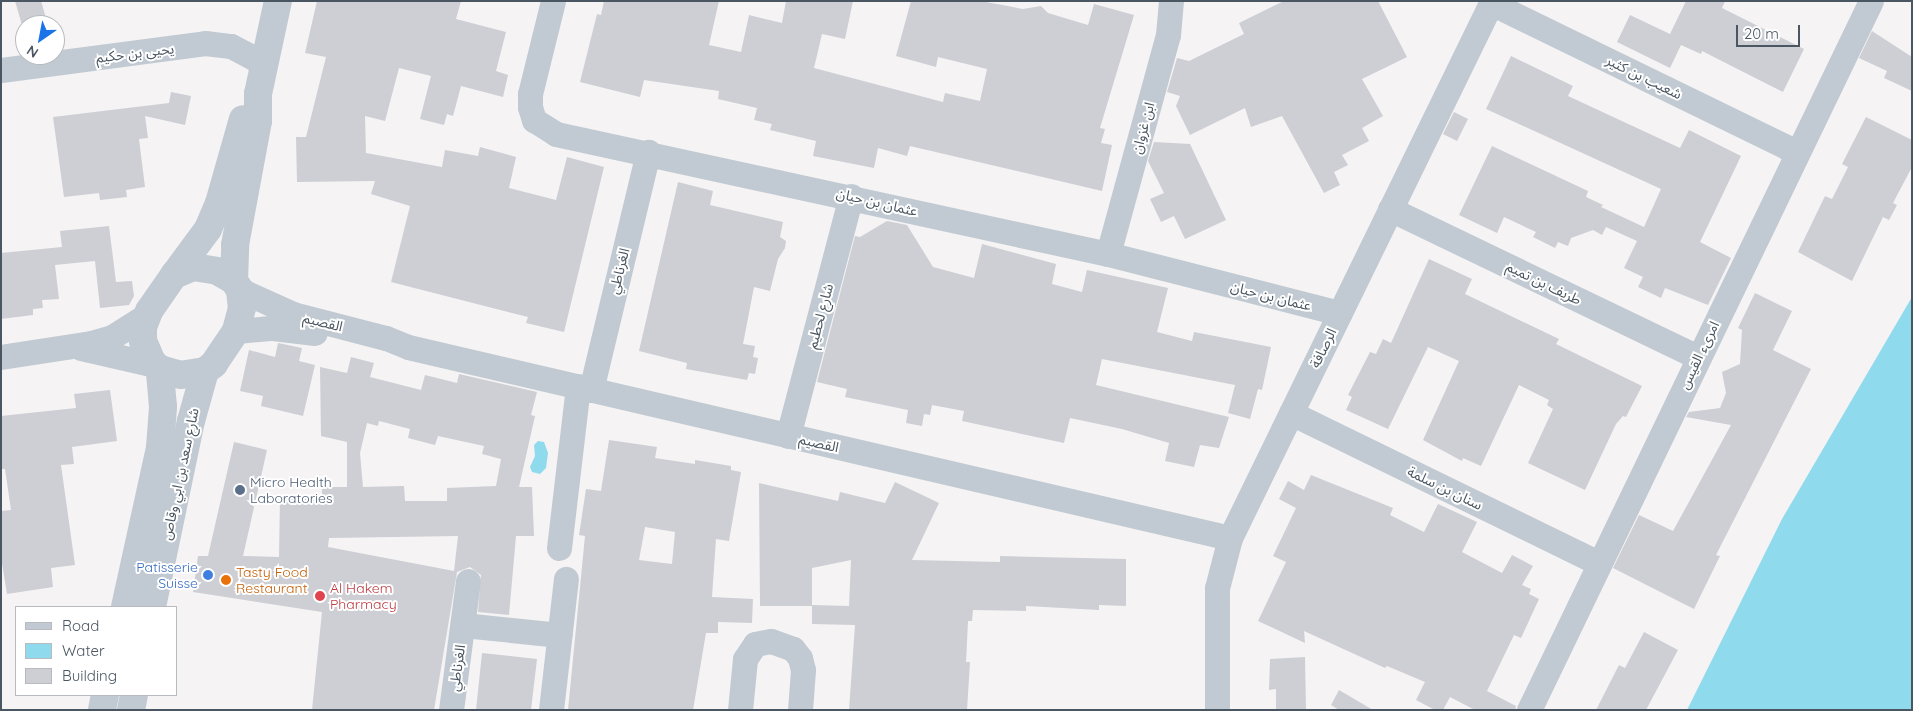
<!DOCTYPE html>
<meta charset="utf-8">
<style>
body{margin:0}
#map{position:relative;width:1913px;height:711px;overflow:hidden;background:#f5f3f3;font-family:Quicksand,"Noto Sans Arabic",sans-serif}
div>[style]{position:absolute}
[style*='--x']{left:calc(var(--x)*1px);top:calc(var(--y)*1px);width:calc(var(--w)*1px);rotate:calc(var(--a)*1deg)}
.water>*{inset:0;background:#90daee}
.building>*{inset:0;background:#cdcfd5}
.minor>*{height:25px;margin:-12.5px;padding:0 12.5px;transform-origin:12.5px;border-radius:12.5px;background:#c1cad2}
.tertiary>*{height:28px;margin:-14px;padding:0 14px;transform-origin:14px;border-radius:14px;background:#c1cad2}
.dots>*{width:14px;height:14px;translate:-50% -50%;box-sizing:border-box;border:2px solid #fff;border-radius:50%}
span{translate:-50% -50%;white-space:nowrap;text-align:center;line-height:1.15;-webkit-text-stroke:4px #fff;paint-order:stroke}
.street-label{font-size:14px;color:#4a5661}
.service-label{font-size:14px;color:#4e5e75}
.left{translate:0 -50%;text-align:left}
.shop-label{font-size:14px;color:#366cbe}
.right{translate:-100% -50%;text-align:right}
.food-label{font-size:14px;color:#c56008}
.health-label{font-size:14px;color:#be3a42}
.frame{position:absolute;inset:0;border:2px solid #4a5661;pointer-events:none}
.legend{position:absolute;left:15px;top:606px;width:162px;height:90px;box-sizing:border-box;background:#fff;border:1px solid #b7bbc0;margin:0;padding:6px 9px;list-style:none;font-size:15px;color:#4a5661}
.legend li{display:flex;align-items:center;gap:10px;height:25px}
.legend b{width:25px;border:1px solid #b7bbc0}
.north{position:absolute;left:15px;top:15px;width:50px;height:50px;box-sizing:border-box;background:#fff;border:1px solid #b7bbc0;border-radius:50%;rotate:213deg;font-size:14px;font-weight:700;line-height:20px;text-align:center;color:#4a5661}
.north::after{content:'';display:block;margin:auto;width:18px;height:22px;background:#1a73e8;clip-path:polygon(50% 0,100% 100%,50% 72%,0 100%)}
.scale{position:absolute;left:1736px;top:25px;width:64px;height:22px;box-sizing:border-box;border:2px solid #4a5661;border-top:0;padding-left:6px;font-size:15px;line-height:18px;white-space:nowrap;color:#4a5661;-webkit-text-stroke:4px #fff;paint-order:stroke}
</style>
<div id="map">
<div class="water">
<i style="clip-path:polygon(1912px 297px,1912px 710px,1687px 710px,1782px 519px)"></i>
<i style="clip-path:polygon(538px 441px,544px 442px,548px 453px,546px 468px,540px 474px,532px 472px,530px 467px,535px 456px,534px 445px)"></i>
</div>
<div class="building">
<i style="clip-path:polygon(15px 1px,41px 1px,48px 25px,22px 25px)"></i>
<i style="clip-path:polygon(317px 1px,461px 1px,456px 19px,506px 32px,496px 71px,508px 75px,503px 97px,461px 86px,453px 116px,447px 114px,444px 125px,420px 119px,431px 76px,399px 68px,385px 121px,365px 116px,366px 153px,442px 167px,445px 150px,478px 156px,480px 147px,516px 157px,509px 188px,556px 200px,567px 157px,604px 167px,564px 332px,526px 323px,528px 317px,391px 282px,410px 206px,371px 194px,375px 181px,297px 182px,296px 137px,306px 137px,326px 57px,305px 53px)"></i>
<i style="clip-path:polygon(604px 1px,719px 1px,709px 45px,741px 52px,749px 15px,782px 23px,786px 1px,853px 1px,845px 39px,822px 34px,814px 68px,943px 102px,945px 93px,980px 101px,987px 69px,938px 57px,936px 67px,896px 56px,911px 1px,981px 1px,1023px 9px,1041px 6px,1048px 13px,1088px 25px,1094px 4px,1134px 15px,1100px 128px,1105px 129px,1101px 143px,1112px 145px,1102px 191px,910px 146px,907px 156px,878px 148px,874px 168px,813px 156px,816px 141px,770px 130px,772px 124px,754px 120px,757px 108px,718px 99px,719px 91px,644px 80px,640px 97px,580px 82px,597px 14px,601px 15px)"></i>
<i style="clip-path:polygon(1284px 1px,1378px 1px,1407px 57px,1362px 79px,1383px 116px,1362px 128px,1369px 141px,1342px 155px,1348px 165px,1334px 172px,1340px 185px,1324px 193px,1282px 116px,1251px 127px,1245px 108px,1190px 135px,1176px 106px,1180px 96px,1167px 92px,1177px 58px,1189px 61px,1244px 34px,1239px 23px)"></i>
<i style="clip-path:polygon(1686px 1px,1725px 1px,1722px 8px,1804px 49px,1783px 92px,1702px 51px,1701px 54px,1681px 45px,1670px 68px,1617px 42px,1630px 15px,1670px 34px)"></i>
<i style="clip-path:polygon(1872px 31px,1912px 57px,1912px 91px,1884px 78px,1887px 71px,1859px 58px)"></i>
<i style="clip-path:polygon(1511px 56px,1573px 86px,1568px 96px,1680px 148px,1689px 130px,1741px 156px,1700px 242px,1731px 258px,1708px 305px,1665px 288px,1661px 298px,1638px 287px,1643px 277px,1624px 268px,1637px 241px,1606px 227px,1602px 235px,1593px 230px,1571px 238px,1568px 246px,1558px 242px,1555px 248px,1533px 237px,1536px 232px,1504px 217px,1497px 233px,1459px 215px,1492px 146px,1588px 191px,1586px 197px,1603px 205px,1601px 207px,1644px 227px,1661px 189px,1486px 109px)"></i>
<i style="clip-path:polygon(171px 92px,191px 96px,185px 125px,145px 116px,148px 138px,139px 139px,145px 187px,126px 190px,127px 197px,100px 200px,99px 193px,64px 197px,53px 117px,169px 103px)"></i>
<i style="clip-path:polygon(1454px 112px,1468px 119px,1457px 141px,1443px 134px)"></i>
<i style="clip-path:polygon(1866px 117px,1912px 140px,1912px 167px,1893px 203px,1897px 205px,1889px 220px,1883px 217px,1852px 281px,1798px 252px,1825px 196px,1832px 199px,1848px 167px,1842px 164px)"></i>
<i style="clip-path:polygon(1154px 142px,1190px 144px,1226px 220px,1185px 239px,1174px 216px,1161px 222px,1150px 199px,1164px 193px,1148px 161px)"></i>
<i style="clip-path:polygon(678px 182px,713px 191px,710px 205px,783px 222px,780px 237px,786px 241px,785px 248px,778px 259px,770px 291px,754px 287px,743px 344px,755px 346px,753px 357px,758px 358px,755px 374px,749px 373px,747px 380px,686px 369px,687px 363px,639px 351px)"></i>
<i style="clip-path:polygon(887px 221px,907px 225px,933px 267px,974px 278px,982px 244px,1056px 264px,1052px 284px,1082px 292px,1087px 270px,1168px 288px,1157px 332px,1192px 341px,1194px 332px,1271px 347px,1262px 390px,1258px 389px,1250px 419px,1228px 413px,1235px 385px,1102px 359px,1096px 385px,1229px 417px,1219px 448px,1200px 445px,1194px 467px,1165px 461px,1169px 443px,1122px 429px,1070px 418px,1064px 443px,962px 421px,964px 411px,932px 405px,930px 415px,924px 414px,922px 426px,906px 423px,908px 410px,845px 397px,847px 389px,817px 382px,855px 236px,860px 237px)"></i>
<i style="clip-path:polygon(109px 226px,116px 282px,132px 281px,134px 296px,129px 305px,100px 308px,95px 261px,55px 265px,59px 299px,42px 300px,43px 308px,33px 309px,33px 315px,1px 319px,1px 253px,62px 247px,60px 231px)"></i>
<i style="clip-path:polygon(1429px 259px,1472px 279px,1465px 294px,1559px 339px,1556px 344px,1642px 386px,1626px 417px,1623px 416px,1616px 424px,1585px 490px,1528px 463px,1553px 409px,1547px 405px,1549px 400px,1519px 385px,1481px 466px,1463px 458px,1462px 461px,1423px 440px,1459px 361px,1428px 347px,1388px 429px,1346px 410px,1352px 397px,1348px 395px,1370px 352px,1376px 354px,1383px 339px,1391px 343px)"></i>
<i style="clip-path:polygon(1755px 293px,1792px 311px,1773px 350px,1811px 369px,1716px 555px,1720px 556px,1694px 609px,1613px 568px,1639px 515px,1673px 531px,1731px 425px,1686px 417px,1689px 412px,1720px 408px,1726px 393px,1722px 372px,1740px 364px,1742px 330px,1738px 328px)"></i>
<i style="clip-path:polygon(278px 343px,302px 348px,299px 361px,315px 365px,303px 416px,261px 406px,263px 396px,240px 391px,249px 350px,275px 357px)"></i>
<i style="clip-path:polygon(evenodd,351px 357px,374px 363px,370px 377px,421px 390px,425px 375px,457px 383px,459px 374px,537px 392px,531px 415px,535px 416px,519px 487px,532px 487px,534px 536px,516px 536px,509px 615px,478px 612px,481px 575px,470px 567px,457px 572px,434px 710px,312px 710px,322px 612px,193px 592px,198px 556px,208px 556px,234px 442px,267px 450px,243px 556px,279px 557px,280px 498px,322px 499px,322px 487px,347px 487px,347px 442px,321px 436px,320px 367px,347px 373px,351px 357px,379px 421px,410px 429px,408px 438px,435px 445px,438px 436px,484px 446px,482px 454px,501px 459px,496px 486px,447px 488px,447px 501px,405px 501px,404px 486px,363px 487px,360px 453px,367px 423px,378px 426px,379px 421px,351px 357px,458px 536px,454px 571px,328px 547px,329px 538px,458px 536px)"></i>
<i style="clip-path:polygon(110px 390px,117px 441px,72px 447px,74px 464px,61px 465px,75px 565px,51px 568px,53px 587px,7px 594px,1px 557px,1px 511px,11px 510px,5px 469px,1px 469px,1px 416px,76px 408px,74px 394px)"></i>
<i style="clip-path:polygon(evenodd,609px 440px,657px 447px,655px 458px,695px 464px,695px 460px,731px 466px,731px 470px,741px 472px,729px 541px,716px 539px,712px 597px,753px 599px,752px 623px,718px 622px,718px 633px,706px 633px,693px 710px,568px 710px,585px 536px,579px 535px,586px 489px,601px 491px,609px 440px,645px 527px,675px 532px,672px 564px,639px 560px,645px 527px)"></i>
<i style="clip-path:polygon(1311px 475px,1393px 508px,1390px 515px,1424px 532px,1438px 504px,1477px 522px,1462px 552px,1502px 573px,1512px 555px,1533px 566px,1522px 585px,1531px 589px,1529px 594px,1539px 599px,1521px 638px,1514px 635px,1487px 691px,1516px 706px,1515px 710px,1475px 710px,1450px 697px,1443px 710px,1435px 710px,1416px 700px,1425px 682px,1387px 666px,1385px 668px,1304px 631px,1305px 643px,1258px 621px,1286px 562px,1273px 556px,1296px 508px,1279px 499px,1288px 481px,1304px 490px)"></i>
<i style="clip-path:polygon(evenodd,895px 482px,939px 503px,912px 560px,1000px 562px,1000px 556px,1126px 559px,1126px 606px,1099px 605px,1099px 610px,1026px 606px,1026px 611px,973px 610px,972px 621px,968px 621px,966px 662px,970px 662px,967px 710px,849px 710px,855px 625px,812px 624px,812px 606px,760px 606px,759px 483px,838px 501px,840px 492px,885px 503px,895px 482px,851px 560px,849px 606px,812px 605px,812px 568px,851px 560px)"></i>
<i style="clip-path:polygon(1644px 632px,1678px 650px,1646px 710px,1596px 710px,1619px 665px,1625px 668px)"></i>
<i style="clip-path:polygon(482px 653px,537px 659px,531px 710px,476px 710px)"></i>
<i style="clip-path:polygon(1305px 657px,1306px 710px,1276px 710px,1276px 689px,1269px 690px,1270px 659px)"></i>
<i style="clip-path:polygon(1339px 690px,1373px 710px,1339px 710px,1331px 705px)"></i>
</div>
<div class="minor">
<i style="--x:553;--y:1;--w:96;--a:103.9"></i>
<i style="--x:530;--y:94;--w:13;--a:90"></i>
<i style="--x:530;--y:107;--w:14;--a:73"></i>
<i style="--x:534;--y:120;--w:26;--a:32"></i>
<i style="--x:556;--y:134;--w:565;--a:12.26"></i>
<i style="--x:1108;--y:254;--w:239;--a:14.3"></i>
<i style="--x:1491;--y:3;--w:339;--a:26"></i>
<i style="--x:1;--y:70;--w:206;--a:-7.5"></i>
<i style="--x:205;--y:43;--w:26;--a:7"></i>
<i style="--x:231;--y:46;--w:38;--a:28"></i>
<i style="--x:1390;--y:209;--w:342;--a:25.7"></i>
<i style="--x:1108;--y:254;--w:227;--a:-74.7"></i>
<i style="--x:1168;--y:35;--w:34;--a:-85"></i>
<i style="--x:240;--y:290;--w:58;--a:24.4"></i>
<i style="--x:293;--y:314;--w:96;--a:14.5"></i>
<i style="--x:386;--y:338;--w:24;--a:22"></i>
<i style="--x:408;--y:347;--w:844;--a:13.08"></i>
<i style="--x:236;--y:331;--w:37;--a:-5"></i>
<i style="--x:273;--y:328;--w:42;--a:6.8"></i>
<i style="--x:81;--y:348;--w:76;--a:12.9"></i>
<i style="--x:1;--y:357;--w:91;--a:-8.8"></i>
<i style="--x:91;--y:343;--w:22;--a:-16"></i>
<i style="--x:112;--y:337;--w:41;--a:-32.2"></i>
<i style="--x:591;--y:390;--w:245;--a:-76.5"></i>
<i style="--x:1291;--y:413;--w:342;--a:26"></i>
<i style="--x:788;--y:436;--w:248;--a:-75.3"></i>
<i style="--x:559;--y:548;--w:163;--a:-83.3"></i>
<i style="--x:463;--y:625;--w:97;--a:5.9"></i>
<i style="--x:451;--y:710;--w:130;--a:-82.5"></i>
<i style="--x:551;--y:710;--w:132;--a:-83.5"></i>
<i style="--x:740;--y:710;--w:51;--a:-84.4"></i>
<i style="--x:745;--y:659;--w:18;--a:-56"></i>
<i style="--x:755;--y:644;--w:16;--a:-11"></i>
<i style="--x:771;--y:641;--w:23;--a:20"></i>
<i style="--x:793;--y:649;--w:11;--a:52"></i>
<i style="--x:800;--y:658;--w:12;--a:76"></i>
<i style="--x:803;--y:670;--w:40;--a:94.3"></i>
<i style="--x:1217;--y:710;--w:122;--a:-90"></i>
<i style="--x:1217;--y:588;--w:52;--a:-75.4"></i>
<i style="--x:1230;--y:538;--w:598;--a:-63.99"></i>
<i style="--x:1529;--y:710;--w:787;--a:-64.25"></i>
</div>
<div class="tertiary">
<i style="--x:193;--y:267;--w:24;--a:9"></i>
<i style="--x:217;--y:271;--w:20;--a:30"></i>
<i style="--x:234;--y:281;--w:11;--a:56"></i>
<i style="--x:240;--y:290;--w:18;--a:84"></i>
<i style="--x:242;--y:308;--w:24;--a:105"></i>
<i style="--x:236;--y:331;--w:40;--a:124"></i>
<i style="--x:214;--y:364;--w:11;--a:142"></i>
<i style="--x:205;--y:371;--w:24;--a:171"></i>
<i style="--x:181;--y:375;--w:22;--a:-164"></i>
<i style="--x:160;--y:369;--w:11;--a:-139"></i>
<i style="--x:152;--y:362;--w:23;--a:-113"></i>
<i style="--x:143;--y:341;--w:14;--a:-90"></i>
<i style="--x:143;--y:327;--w:17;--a:-69"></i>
<i style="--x:149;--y:311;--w:44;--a:-55.2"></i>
<i style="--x:174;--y:275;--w:21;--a:-23"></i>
<i style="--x:174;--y:275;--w:57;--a:-53.5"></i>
<i style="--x:208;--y:229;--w:28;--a:-67"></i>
<i style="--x:219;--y:203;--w:87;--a:-74.1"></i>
<i style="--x:234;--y:281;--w:36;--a:-88"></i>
<i style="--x:235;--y:245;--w:126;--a:-79.5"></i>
<i style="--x:258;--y:121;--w:27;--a:-90"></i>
<i style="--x:258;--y:94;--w:95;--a:-77.9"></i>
<i style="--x:125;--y:607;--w:163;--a:-77.6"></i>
<i style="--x:160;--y:448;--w:41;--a:-85.8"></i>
<i style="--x:163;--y:407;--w:38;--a:-95"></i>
<i style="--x:152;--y:607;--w:190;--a:-78.2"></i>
<i style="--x:191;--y:421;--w:52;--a:-74.4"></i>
<i style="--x:102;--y:710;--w:15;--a:-79"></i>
<i style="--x:131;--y:710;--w:15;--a:-79"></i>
</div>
<div class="dots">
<i style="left:240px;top:490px;background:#5c6f8a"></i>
<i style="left:208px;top:575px;background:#3f7fe0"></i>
<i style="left:226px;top:580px;background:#e8710a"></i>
<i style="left:320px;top:596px;background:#e0444e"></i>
</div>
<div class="street-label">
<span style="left:135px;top:53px;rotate:-7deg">يحيى بن حكيم</span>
<span style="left:1644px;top:77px;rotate:26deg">شعيب بن كثير</span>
<span style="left:1143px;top:128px;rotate:-75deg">ابن غزوان</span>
<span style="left:877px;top:202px;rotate:13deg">عثمان بن حيان</span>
<span style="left:619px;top:271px;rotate:-76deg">الغرناطي</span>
<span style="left:1544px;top:283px;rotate:26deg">طريف بن تميم</span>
<span style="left:1271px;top:296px;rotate:14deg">عثمان بن حيان</span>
<span style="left:820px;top:316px;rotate:-75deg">شارع لحطيم</span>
<span style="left:323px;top:322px;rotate:14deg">القصيم</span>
<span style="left:1323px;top:348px;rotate:-64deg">الرصافة</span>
<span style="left:1699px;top:355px;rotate:-64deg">امرىء القيس</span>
<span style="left:819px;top:443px;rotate:13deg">القصيم</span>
<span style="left:180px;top:474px;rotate:-78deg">شارع سعد بن ابي وقاص</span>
<span style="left:1445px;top:488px;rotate:26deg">سنان بن سلمة</span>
<span style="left:457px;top:668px;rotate:-82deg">الغرناطي</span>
</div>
<div class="service-label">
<span class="left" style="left:250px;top:490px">Micro Health<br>Laboratories</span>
</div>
<div class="shop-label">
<span class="right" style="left:198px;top:575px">Patisserie<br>Suisse</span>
</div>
<div class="food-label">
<span class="left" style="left:236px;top:580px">Tasty Food<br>Restaurant</span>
</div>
<div class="health-label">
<span class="left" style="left:330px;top:596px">Al Hakem<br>Pharmacy</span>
</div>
<div class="frame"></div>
<ul class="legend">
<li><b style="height:6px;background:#c1cad2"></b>Road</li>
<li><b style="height:14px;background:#90daee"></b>Water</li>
<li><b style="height:14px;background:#cdcfd5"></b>Building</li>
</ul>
<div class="north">N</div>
<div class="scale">20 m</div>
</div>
